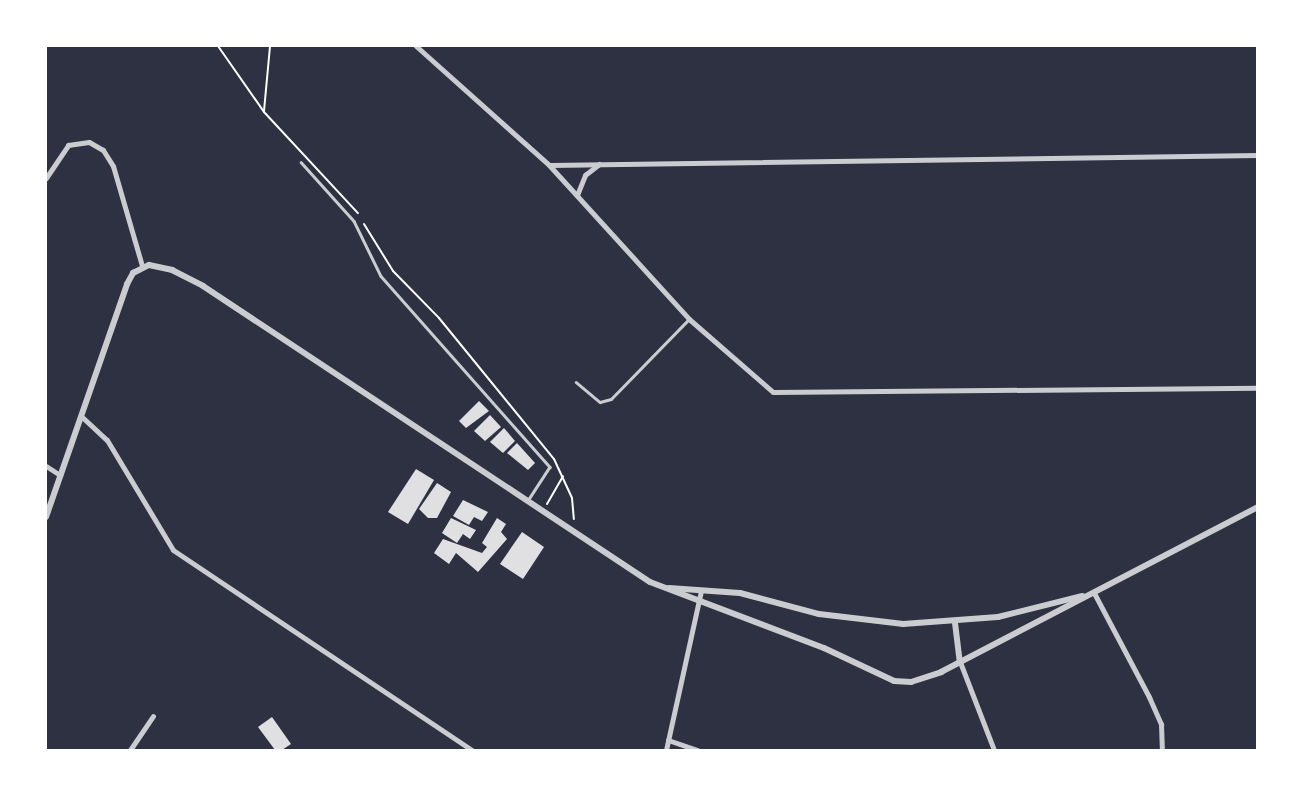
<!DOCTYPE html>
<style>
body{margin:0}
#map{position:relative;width:1303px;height:796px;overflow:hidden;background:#2d3142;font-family:Rubik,sans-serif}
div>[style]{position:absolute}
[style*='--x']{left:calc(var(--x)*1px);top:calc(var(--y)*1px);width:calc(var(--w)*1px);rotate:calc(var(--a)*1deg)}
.building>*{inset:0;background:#e0e0e3}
.path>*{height:2px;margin:-1px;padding:0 1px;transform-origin:1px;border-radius:1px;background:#fff}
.service>*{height:2.5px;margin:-1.25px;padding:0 1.25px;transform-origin:1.25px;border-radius:1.25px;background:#caccd0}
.minor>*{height:5px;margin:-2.5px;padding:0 2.5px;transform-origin:2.5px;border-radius:2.5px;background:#caccd0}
.tertiary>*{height:6px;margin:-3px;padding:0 3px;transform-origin:3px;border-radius:3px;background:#caccd0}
span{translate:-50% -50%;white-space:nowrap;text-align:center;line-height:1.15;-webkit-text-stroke:7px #fff;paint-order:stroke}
.frame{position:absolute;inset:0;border:47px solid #fff;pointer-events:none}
</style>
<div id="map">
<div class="building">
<i style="clip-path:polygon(479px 401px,489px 411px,466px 428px,459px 421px)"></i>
<i style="clip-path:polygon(490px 415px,501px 427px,485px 441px,474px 431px)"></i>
<i style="clip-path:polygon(504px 428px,515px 441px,503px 453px,490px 442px)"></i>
<i style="clip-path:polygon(517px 443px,535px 463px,528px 470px,507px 453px)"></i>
<i style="clip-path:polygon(416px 469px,434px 480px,408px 524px,388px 512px)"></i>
<i style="clip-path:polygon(437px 483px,451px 492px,437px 518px,428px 518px,419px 509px)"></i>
<i style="clip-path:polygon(463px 500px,488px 512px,482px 521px,474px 517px,469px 525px,453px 516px)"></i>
<i style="clip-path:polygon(451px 518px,476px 530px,470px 539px,463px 534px,457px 543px,442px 533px)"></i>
<i style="clip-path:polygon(497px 518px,506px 524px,501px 532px,507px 539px,478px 572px,456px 553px,449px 564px,434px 553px,443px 539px,482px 553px,487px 547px,482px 543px)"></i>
<i style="clip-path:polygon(522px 532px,544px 547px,523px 579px,500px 564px)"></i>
<i style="clip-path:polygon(272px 717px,291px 744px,282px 750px,275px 750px,258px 727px)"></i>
</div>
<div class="path">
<i style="--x:218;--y:46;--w:80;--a:55.1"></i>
<i style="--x:264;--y:112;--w:138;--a:47.1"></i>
<i style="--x:264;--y:111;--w:65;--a:-84.7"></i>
<i style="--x:364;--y:224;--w:55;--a:58.3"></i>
<i style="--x:393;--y:271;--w:66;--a:45.6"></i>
<i style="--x:439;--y:318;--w:182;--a:50.8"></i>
<i style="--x:554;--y:459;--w:43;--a:65.2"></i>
<i style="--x:572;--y:498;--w:21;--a:85"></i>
<i style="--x:547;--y:504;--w:32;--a:-60"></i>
</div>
<div class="service">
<i style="--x:301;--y:162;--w:79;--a:48.1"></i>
<i style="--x:354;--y:221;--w:61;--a:63.9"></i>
<i style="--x:381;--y:276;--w:255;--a:48.5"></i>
<i style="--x:550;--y:467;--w:38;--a:123"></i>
<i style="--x:576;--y:382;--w:31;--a:40"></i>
<i style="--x:600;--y:402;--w:11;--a:-15"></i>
<i style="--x:611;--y:399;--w:112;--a:-45.7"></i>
</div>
<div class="minor">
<i style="--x:416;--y:46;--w:178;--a:41.8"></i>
<i style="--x:549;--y:165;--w:208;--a:47.7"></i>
<i style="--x:689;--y:319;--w:111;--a:41"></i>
<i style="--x:773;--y:392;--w:485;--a:-0.5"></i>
<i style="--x:550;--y:165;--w:708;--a:-0.81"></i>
<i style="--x:46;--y:178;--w:40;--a:-56"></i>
<i style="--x:68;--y:145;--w:21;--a:-8"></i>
<i style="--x:89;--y:142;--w:16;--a:30"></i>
<i style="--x:103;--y:150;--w:19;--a:58"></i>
<i style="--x:113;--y:166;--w:104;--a:73.8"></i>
<i style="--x:577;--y:195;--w:22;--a:-68"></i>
<i style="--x:585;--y:175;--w:18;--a:-38"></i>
<i style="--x:81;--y:416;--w:35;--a:43"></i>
<i style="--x:107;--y:440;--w:128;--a:59"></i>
<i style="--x:173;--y:550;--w:360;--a:33.8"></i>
<i style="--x:46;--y:466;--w:17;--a:33"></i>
<i style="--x:1094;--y:593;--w:118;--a:62.1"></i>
<i style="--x:1149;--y:697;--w:30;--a:66"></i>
<i style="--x:1161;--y:724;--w:26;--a:88"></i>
<i style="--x:960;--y:662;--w:94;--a:68.9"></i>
<i style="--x:668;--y:740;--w:31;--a:19"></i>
<i style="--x:130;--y:750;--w:41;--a:-55.9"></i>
<i style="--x:666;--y:750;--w:163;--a:-77.6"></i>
</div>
<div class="tertiary">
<i style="--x:46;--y:517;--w:247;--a:-70.8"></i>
<i style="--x:127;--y:284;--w:13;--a:-61"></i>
<i style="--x:133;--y:273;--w:18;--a:-27"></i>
<i style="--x:149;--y:265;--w:24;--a:12"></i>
<i style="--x:172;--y:270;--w:35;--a:27"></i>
<i style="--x:203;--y:286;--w:536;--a:33.51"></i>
<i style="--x:650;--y:582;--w:186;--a:20.8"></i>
<i style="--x:824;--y:648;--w:77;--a:25.2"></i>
<i style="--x:894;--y:681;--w:17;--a:3"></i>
<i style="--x:911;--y:682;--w:32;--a:-18"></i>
<i style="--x:941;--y:672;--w:357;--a:-27.5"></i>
<i style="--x:669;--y:588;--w:71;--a:4"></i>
<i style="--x:740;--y:593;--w:82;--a:14.9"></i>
<i style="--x:819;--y:614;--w:85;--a:6.8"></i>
<i style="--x:903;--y:624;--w:95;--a:-4.2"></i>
<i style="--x:998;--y:617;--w:87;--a:-14"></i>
<i style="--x:955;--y:623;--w:39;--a:83"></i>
</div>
<div class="frame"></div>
</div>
